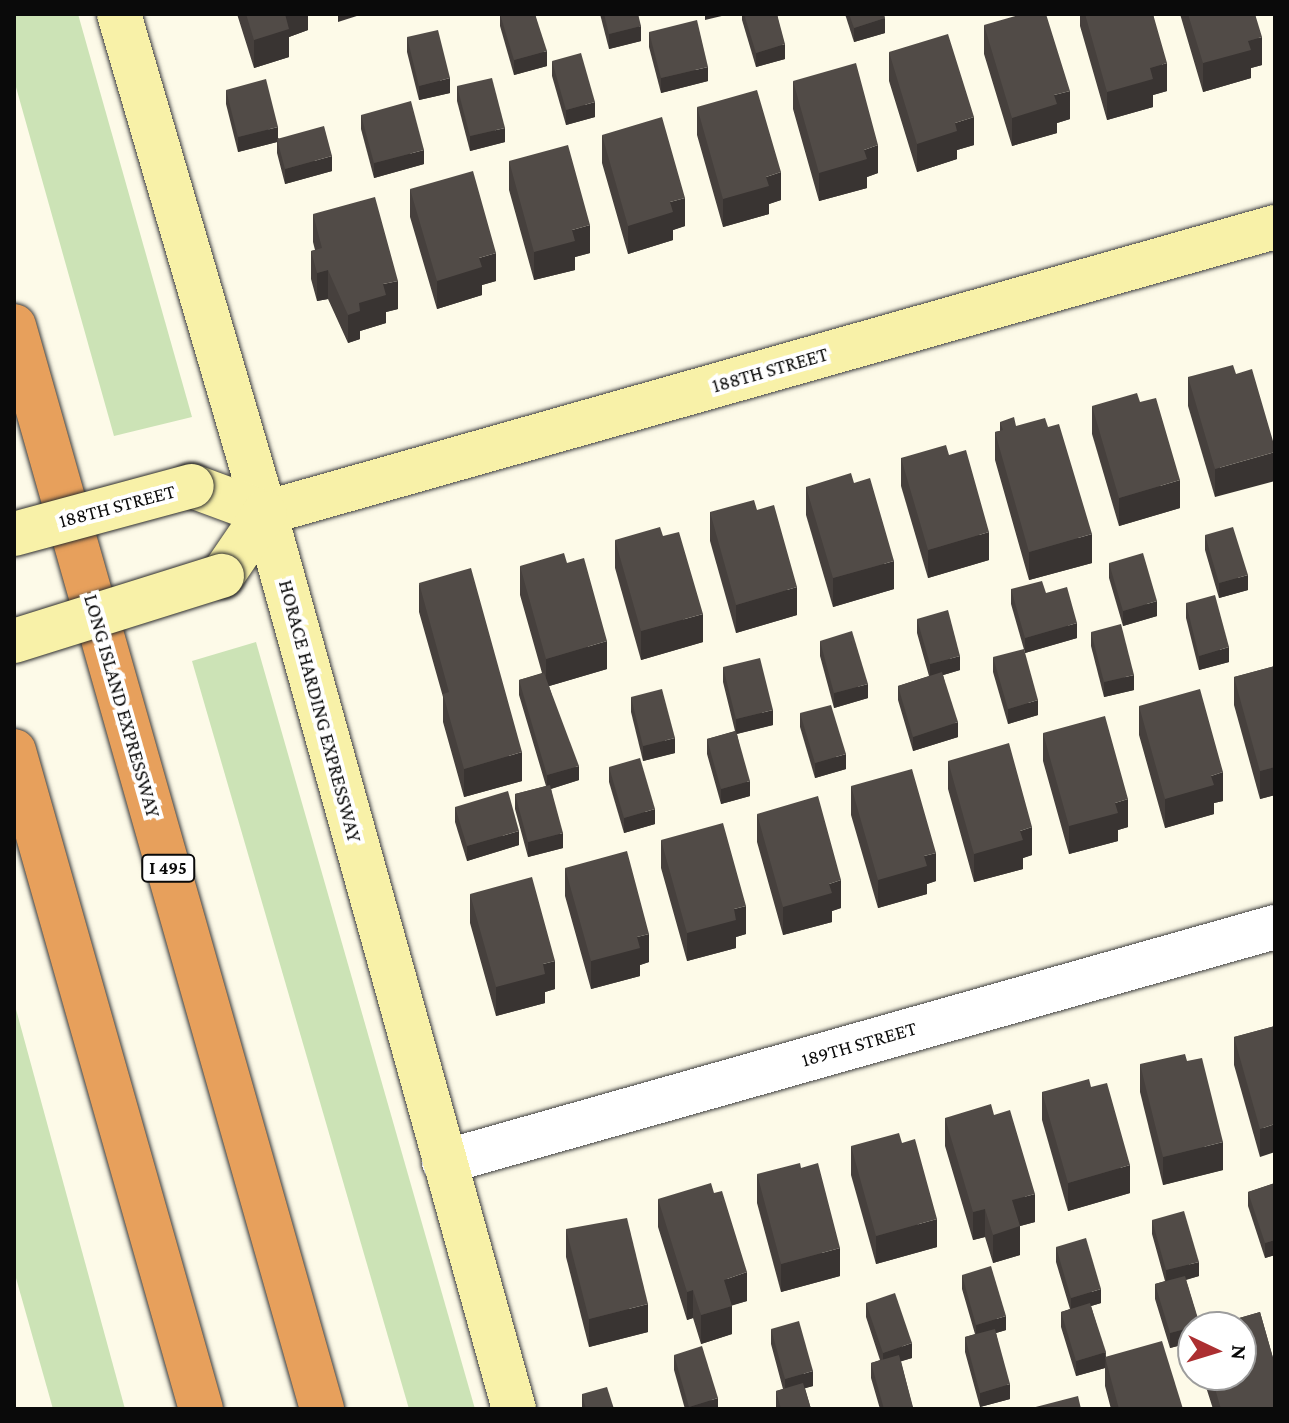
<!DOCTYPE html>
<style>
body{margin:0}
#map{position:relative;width:1289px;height:1423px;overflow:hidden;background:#fdfae8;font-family:"Crimson Pro",serif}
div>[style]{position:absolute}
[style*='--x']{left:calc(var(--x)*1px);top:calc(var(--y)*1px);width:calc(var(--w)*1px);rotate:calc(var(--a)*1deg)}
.green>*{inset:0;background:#cce3b6}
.roads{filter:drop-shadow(0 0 2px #3d3d3d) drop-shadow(0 0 2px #3d3d3d)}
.street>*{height:44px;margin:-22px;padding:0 22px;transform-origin:22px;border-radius:22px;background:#fff}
.secondary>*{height:44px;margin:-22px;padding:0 22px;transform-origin:22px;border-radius:22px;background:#f8f1a8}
.highway>*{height:44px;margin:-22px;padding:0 22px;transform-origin:22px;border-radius:22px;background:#e7a05c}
.bridges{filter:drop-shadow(0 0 2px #2c2c2c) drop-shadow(0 0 2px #2c2c2c)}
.secondary-bridge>*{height:44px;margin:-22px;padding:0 22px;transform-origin:22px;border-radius:22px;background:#f8f1a8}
.wall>*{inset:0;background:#46403d}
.shaded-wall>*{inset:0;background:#393432}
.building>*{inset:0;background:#514b47}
span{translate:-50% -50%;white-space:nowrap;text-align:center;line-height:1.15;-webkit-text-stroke:8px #fff;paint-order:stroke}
.shield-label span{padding:2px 6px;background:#fff;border:2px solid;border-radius:6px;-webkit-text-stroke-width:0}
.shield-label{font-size:18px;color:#0a0a0a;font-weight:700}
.street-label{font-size:20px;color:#0a0a0a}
.frame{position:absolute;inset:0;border:16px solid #0a0a0a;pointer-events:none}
.north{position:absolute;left:1177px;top:1311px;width:80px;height:80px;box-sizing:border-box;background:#fff;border:2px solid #9d9d9d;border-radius:50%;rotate:94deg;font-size:22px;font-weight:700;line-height:32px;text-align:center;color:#0a0a0a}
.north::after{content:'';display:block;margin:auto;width:28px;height:36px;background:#ac2f31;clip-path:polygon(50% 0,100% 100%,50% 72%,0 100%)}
</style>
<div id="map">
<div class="green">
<i style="clip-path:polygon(14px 14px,78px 14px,192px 417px,114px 436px,14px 80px)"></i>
<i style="clip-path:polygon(256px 642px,475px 1409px,409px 1409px,192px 661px)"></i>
<i style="clip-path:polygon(14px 1002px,125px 1409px,53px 1409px,14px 1271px)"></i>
</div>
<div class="roads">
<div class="street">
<i style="--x:444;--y:1162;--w:864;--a:-15.79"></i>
</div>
<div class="secondary">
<i style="--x:119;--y:14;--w:520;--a:73.69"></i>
<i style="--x:265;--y:513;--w:930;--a:74.47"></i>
<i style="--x:192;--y:486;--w:78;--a:20.3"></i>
<i style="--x:265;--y:513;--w:1050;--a:-15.81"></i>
<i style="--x:222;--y:576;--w:76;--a:-55.7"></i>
</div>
<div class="highway">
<i style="--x:14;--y:326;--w:1126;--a:74.12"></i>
<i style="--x:14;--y:751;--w:684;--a:74.14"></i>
</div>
</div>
<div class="bridges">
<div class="secondary-bridge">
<i style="--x:14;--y:534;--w:184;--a:-15.1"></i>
<i style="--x:14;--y:641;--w:218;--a:-17.4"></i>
</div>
</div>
<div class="wall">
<i style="clip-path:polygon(237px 14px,308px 14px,308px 30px,289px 37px,289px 57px,254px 68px)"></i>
<i style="clip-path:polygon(500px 14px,535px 14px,547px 66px,514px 75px,500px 26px)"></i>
<i style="clip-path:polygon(600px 14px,638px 14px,641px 41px,609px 49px)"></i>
<i style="clip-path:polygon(742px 14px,777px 14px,785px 59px,756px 67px,742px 20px)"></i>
<i style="clip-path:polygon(845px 14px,884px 14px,885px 33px,854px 42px)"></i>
<i style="clip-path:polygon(1080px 14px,1153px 14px,1167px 91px,1153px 95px,1153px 107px,1107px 120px,1080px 26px)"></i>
<i style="clip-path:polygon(1180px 14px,1255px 14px,1262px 65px,1251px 68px,1251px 78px,1203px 92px)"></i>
<i style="clip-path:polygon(984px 25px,1070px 119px,1057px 123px,1057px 133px,1012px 146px,984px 54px)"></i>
<i style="clip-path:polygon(649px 32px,708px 81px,661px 93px,649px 47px)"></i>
<i style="clip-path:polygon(407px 37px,450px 93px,419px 100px,407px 52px)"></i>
<i style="clip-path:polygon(889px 52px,974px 145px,957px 150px,957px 159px,917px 172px,889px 81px)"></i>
<i style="clip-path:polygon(552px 61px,595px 117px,566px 125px,552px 76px)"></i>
<i style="clip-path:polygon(793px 81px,878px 173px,867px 177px,867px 188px,819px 201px,793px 109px)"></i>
<i style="clip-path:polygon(457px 86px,505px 142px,470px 151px,457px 101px)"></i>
<i style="clip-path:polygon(226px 90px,278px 138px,332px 171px,285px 184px,277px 153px,277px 142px,238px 152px,226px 104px)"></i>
<i style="clip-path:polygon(697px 107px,781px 200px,769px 204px,769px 214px,723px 227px,697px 135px)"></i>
<i style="clip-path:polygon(361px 115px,424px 164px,374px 178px,361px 129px)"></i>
<i style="clip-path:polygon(602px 135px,685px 226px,673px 230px,673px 240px,628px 254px,602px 163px)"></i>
<i style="clip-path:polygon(509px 161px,590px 253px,575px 257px,575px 270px,534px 280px,509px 190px)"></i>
<i style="clip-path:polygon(410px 189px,496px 281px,482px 285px,482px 295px,437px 309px,410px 217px)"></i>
<i style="clip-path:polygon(313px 214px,398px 309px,386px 312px,386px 323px,360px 331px,360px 339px,348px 343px,328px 299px,317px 301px,311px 279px,311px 251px,315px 250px,313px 242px)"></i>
<i style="clip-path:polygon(1236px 374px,1215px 497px,1188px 406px,1188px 377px)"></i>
<i style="clip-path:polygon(1092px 406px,1180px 508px,1119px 526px,1092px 434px)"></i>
<i style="clip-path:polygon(1000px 422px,1016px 426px,1092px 563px,1029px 580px,995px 460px,995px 432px,1000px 431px)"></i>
<i style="clip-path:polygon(949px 455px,989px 560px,928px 578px,901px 486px,901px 458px)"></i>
<i style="clip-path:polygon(854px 483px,894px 589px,833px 607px,806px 515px,806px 487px)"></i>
<i style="clip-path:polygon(757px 510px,797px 615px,736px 633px,710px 541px,710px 512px)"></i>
<i style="clip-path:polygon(1205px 535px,1248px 590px,1219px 598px,1205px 550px)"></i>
<i style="clip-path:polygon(615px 540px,703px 642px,641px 660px,615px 568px)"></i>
<i style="clip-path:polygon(1109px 563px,1157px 616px,1123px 626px,1109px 578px)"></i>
<i style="clip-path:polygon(520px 566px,607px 669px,549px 686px,579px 780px,551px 789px,563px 848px,528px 857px,515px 809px,515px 794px,546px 786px,519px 695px,519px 680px,542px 673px,520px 595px)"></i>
<i style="clip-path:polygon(419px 583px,522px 781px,464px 797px,443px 722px,443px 697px,419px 612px)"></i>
<i style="clip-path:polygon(1011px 589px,1046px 593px,1077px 638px,1025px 653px,1011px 604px)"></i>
<i style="clip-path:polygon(1186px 603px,1229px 662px,1199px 670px,1186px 618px)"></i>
<i style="clip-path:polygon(917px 619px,960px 670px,943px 675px,958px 737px,913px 751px,898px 700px,898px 686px,929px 676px,917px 633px)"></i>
<i style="clip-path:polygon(1091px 632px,1134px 690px,1104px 697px,1091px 646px)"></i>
<i style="clip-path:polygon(820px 641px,868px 698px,834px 708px,820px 656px)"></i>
<i style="clip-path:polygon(993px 657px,1038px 715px,1008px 724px,993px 672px)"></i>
<i style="clip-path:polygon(1275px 666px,1275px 795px,1260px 799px,1234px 705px,1234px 677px)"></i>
<i style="clip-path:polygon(723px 667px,773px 725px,737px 734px,750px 796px,721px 804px,707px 754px,707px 739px,735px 731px,723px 682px)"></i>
<i style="clip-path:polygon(631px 697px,675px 753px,643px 761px,631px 712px)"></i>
<i style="clip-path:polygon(1139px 706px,1223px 801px,1214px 803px,1214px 814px,1165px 828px,1139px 735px)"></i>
<i style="clip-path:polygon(800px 713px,846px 769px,815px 778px,800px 727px)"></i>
<i style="clip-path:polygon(1043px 733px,1128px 827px,1118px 830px,1118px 841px,1069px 854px,1043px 761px)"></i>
<i style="clip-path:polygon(948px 761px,1032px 855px,1023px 858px,1023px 869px,974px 882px,948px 789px)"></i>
<i style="clip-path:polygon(609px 767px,655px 824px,624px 833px,609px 782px)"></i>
<i style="clip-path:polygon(851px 786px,936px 881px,927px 884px,927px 894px,878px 908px,851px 815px)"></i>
<i style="clip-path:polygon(455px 807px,519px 845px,467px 861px,455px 822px)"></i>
<i style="clip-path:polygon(757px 814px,841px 908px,832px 911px,832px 922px,783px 935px,757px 842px)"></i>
<i style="clip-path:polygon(661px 840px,746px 934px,736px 937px,736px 948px,687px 961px,661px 868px)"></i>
<i style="clip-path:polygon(565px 868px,649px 962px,640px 965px,640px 976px,591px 989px,565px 896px)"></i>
<i style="clip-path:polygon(470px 894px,555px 989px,545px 992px,545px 1003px,496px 1016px,470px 923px)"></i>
<i style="clip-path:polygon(1275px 1026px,1260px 1157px,1234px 1065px,1234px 1037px)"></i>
<i style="clip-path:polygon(1140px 1064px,1223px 1170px,1163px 1185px,1140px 1092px)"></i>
<i style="clip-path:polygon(1091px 1087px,1130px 1193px,1068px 1211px,1042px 1120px,1042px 1092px)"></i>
<i style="clip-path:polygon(994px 1115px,1035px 1222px,1020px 1226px,1020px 1255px,993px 1263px,985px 1237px,973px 1240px,945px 1146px,945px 1118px)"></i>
<i style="clip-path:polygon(851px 1146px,937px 1247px,876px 1264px,851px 1175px)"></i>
<i style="clip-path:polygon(757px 1174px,840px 1276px,781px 1292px,757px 1203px)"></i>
<i style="clip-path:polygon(1275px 1183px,1275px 1255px,1265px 1258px,1248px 1206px,1248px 1192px)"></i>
<i style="clip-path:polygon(658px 1199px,747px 1301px,732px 1305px,732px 1334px,701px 1344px,693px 1318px,687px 1320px,658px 1227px)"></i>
<i style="clip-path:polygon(1152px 1220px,1199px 1276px,1186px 1280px,1200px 1327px,1193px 1327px,1193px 1342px,1170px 1348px,1155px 1299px,1155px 1284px,1165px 1281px,1152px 1234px)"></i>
<i style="clip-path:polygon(566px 1229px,648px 1332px,589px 1347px,566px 1257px)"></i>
<i style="clip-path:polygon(1056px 1247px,1101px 1303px,1091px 1306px,1106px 1357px,1183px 1409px,1111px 1409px,1105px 1386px,1105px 1368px,1076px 1376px,1061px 1327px,1061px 1312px,1070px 1309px,1056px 1262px)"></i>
<i style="clip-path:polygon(962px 1275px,1006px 1330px,996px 1333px,1010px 1399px,980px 1407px,965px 1352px,965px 1337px,975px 1334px,962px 1289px)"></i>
<i style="clip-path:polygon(866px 1303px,912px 1358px,901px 1361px,913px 1409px,880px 1409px,871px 1378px,871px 1363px,880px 1360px,866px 1317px)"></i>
<i style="clip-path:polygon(1260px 1312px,1275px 1365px,1275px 1409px,1213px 1409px,1206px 1387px,1206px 1375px,1241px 1375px,1241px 1327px,1222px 1327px,1222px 1323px)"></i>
<i style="clip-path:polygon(771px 1329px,813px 1386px,805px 1388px,811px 1409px,776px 1409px,776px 1391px,783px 1389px,771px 1344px)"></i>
<i style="clip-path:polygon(674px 1355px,718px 1409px,685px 1409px,674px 1370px)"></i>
<i style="clip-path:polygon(582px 1394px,614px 1409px,582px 1409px)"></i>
</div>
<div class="shaded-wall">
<i style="clip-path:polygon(283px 14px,308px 14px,308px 30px,289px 37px,289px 57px,254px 68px,254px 40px)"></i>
<i style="clip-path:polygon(338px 14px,363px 14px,338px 22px)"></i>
<i style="clip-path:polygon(705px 14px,730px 14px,705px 20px)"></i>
<i style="clip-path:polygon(885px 18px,885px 33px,854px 42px,854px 28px)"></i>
<i style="clip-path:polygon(641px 26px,641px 41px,609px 49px,609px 34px)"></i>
<i style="clip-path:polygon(1262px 37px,1262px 65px,1251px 68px,1251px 78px,1203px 92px,1203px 63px,1248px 41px)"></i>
<i style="clip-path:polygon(785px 44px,785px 59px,756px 67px,756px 53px)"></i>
<i style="clip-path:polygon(547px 51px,547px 66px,514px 75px,514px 60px)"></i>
<i style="clip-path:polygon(1167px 63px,1167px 91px,1153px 95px,1153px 107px,1107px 120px,1107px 92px,1150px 68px)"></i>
<i style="clip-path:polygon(708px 67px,708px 81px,661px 93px,661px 78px)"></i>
<i style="clip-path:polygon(450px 78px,450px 93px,419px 100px,419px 86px)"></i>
<i style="clip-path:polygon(1070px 91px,1070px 119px,1057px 123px,1057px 133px,1012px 146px,1012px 118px,1054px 95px)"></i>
<i style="clip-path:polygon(595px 102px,595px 117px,566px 125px,566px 110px)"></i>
<i style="clip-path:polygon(974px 117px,974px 145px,957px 150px,957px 159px,917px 172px,917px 144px,955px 123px)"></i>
<i style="clip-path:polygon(278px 127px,278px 142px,277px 139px,277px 142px,238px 152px,238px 137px)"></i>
<i style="clip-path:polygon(505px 128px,505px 142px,470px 151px,470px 136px)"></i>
<i style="clip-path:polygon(878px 145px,878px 173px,867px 177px,867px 188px,819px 201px,819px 173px,864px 150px)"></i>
<i style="clip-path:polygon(424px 150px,424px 164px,374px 178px,374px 163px)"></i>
<i style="clip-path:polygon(332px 156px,332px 171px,285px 184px,285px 169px)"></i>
<i style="clip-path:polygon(781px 172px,781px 200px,769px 204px,769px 214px,723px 227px,723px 199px,766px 177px)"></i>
<i style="clip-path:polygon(685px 198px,685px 226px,673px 230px,673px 240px,628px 254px,628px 226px,670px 202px)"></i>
<i style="clip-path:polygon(590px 225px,590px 253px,575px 257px,575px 270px,534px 280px,534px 252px,572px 230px)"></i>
<i style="clip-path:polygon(496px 253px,496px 281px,482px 285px,482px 295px,437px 309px,437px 281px,479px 258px)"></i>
<i style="clip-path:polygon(328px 270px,328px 299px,317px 301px,317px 273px)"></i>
<i style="clip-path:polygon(398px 281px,398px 309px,386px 312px,386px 323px,360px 331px,360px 339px,348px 343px,348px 315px,359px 303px,383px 284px)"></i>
<i style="clip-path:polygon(1275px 452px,1275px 481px,1215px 497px,1215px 469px)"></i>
<i style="clip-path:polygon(1180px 480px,1180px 508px,1119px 526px,1119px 498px)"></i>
<i style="clip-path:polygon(989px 532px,989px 560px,928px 578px,928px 550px)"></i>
<i style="clip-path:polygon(1092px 534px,1092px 563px,1029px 580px,1029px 552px)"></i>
<i style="clip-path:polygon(894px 561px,894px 589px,833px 607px,833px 578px)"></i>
<i style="clip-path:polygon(1248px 575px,1248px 590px,1219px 598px,1219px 583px)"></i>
<i style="clip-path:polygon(797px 587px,797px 615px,736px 633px,736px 605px)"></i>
<i style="clip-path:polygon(1157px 601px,1157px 616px,1123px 626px,1123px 611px)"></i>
<i style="clip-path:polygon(703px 614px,703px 642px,641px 660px,641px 631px)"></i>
<i style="clip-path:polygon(1077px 623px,1077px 638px,1025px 653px,1025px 638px)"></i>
<i style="clip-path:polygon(607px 641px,607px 669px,546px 687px,546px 659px)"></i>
<i style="clip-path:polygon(1229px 647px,1229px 662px,1199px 670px,1199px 656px)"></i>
<i style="clip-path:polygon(960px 656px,960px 670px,930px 679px,930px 664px)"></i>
<i style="clip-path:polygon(1134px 675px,1134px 690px,1104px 697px,1104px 682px)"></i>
<i style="clip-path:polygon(868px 684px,868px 698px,834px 708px,834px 693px)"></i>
<i style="clip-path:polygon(1038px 700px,1038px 715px,1008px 724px,1008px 709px)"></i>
<i style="clip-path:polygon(773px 710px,773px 725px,736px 734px,736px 719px)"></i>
<i style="clip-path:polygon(958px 722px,958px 737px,913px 751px,913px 737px)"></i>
<i style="clip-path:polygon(675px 738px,675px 753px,643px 761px,643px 746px)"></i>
<i style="clip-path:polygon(522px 752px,522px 781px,464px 797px,464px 769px)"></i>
<i style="clip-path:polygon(846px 754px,846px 769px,815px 778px,815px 763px)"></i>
<i style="clip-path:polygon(579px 766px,579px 780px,547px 790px,547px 775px)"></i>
<i style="clip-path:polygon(1275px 767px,1275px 795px,1260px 799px,1260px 771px)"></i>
<i style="clip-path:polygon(1223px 772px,1223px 801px,1214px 803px,1214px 814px,1165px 828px,1165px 799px,1211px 776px)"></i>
<i style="clip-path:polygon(750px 781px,750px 796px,721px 804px,721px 789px)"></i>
<i style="clip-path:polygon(1128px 799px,1128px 827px,1118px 830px,1118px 841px,1069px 854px,1069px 826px,1115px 803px)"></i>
<i style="clip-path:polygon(655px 809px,655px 824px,624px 833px,624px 818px)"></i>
<i style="clip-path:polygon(1032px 827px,1032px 855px,1023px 858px,1023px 869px,974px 882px,974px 854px,1020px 831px)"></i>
<i style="clip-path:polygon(519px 831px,519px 845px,467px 861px,467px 846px)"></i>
<i style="clip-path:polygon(563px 833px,563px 848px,528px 857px,528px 842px)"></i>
<i style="clip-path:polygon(936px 853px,936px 881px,927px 884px,927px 894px,878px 908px,878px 880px,924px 856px)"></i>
<i style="clip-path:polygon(841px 880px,841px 908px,832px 911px,832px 922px,783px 935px,783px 907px,829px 884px)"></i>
<i style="clip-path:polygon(746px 906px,746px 934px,736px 937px,736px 948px,687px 961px,687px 933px,734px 909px)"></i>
<i style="clip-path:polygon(649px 934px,649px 962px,640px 965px,640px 976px,591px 989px,591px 961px,637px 937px)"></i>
<i style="clip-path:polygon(555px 961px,555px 989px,545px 992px,545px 1003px,496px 1016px,496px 987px,543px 964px)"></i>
<i style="clip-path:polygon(1275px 1124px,1275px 1152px,1260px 1157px,1260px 1129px)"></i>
<i style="clip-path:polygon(1223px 1142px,1223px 1170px,1163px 1185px,1163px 1157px)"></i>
<i style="clip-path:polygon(1130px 1165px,1130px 1193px,1068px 1211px,1068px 1183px)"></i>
<i style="clip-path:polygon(1035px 1194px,1035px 1222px,1020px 1226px,1020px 1255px,993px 1263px,993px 1235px,1012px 1200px)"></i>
<i style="clip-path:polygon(985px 1209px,985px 1237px,973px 1240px,973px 1212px)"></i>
<i style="clip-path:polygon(937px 1219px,937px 1247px,876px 1264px,876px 1236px)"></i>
<i style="clip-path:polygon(1275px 1240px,1275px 1255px,1265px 1258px,1265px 1243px)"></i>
<i style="clip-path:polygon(840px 1248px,840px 1276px,781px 1292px,781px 1264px)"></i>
<i style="clip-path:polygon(1199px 1262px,1199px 1276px,1166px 1285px,1166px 1270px)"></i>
<i style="clip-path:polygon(747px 1272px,747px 1301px,724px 1308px,724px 1280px)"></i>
<i style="clip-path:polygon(1101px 1289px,1101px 1303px,1071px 1312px,1071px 1298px)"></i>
<i style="clip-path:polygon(693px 1290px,693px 1318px,687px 1320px,687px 1292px)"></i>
<i style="clip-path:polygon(648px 1304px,648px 1332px,589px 1347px,589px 1319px)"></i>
<i style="clip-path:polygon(732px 1306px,732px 1334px,701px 1344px,701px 1315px)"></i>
<i style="clip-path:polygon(1006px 1316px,1006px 1330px,976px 1339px,976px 1325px)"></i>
<i style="clip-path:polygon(1193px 1327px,1193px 1342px,1170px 1348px,1170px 1333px)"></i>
<i style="clip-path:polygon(912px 1343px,912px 1358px,883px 1367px,883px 1353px)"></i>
<i style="clip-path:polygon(1106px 1352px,1105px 1368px,1076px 1376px,1076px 1361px)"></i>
<i style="clip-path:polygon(813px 1371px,813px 1386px,785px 1394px,785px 1379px)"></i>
<i style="clip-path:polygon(1010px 1384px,1010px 1399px,980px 1407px,980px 1393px)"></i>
<i style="clip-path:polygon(718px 1398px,718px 1409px,689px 1409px,689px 1407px)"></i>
</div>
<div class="building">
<i style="clip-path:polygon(246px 14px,285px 14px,289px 29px,254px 40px)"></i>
<i style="clip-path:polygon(500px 14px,535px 14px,547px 51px,514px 60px)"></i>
<i style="clip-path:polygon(604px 14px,638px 14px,641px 26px,609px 34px)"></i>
<i style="clip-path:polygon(744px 14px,777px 14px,785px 44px,756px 53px)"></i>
<i style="clip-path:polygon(849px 14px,884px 14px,885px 18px,854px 28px)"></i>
<i style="clip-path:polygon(1022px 14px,1046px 14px,1070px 91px,1054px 95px,1057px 104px,1012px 118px,984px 25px)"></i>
<i style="clip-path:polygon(1085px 14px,1153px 14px,1167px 63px,1150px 68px,1153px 79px,1107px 92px)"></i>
<i style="clip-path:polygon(1188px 14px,1255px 14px,1262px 37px,1248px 41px,1251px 50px,1203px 63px)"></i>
<i style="clip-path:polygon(697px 20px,708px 67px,661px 78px,649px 32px)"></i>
<i style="clip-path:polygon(438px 30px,450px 78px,419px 86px,407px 37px)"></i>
<i style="clip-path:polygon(948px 34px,974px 117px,955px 123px,957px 131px,917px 144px,889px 52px)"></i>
<i style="clip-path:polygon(581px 53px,595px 102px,566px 110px,552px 61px)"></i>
<i style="clip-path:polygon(856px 63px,878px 145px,864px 150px,867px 159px,819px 173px,793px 81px)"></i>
<i style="clip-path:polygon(492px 78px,505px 128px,470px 136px,457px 86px)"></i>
<i style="clip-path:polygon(266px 79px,278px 127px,238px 137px,226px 90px)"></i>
<i style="clip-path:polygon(757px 90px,781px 172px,766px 177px,769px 186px,723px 199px,697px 107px)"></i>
<i style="clip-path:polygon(411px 101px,424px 150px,374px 163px,361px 115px)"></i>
<i style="clip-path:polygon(662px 117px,685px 198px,670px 202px,673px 212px,628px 226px,602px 135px)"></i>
<i style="clip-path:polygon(324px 126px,332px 156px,285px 169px,277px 139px)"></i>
<i style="clip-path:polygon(568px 145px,590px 225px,572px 230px,575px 241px,534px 252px,509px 161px)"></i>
<i style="clip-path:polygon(473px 171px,496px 253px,479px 258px,482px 267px,437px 281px,410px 189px)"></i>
<i style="clip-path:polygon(375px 197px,398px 281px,383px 284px,386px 295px,359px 303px,360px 311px,348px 315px,328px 270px,317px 273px,311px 251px,322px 248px,313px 214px)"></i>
<i style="clip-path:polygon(1233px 365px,1236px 374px,1252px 369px,1275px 448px,1275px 452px,1215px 469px,1188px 377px)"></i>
<i style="clip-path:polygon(1137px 393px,1140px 402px,1156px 398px,1180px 480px,1119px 498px,1092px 406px)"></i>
<i style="clip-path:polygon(1014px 417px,1016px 426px,1045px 418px,1048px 427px,1059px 424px,1092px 534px,1029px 552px,995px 432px,1003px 430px,1000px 422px)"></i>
<i style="clip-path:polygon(946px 445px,949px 455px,966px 450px,989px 532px,928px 550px,901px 458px)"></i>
<i style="clip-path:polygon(851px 473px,854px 483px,870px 478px,894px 561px,833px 578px,806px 487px)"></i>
<i style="clip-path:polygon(754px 500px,757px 510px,774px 505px,797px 587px,736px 605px,710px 512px)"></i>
<i style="clip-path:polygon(660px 527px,663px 536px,679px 532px,703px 614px,641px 631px,615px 540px)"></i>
<i style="clip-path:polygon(1233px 527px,1248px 575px,1219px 583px,1205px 535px)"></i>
<i style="clip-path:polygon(564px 553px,567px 563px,584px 558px,607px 641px,546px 659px,520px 566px)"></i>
<i style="clip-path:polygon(1143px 553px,1157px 601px,1123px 611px,1109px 563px)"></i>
<i style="clip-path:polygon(471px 568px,522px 752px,464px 769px,443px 694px,449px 692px,419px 583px)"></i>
<i style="clip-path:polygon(1042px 581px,1046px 593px,1067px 587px,1077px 623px,1025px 638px,1011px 589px)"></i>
<i style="clip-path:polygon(1215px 595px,1229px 647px,1199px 656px,1186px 603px)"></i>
<i style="clip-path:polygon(948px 610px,960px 656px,930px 664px,917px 619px)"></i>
<i style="clip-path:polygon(1121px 624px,1134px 675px,1104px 682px,1091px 632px)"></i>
<i style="clip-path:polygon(852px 631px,868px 684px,834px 693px,820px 641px)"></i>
<i style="clip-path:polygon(1024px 649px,1038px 700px,1008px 709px,993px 657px)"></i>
<i style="clip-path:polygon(760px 658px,773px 710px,736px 719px,723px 667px)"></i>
<i style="clip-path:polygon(1275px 666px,1275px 767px,1260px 771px,1234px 677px)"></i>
<i style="clip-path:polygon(942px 672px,958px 722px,913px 737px,898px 686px)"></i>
<i style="clip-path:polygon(544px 673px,579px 766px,547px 775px,519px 680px)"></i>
<i style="clip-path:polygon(662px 689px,675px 738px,643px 746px,631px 697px)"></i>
<i style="clip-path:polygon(1200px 689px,1223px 772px,1211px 776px,1214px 785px,1165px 799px,1139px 706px)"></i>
<i style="clip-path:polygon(831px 705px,846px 754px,815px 763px,800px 713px)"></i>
<i style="clip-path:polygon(1105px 716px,1128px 799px,1115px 803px,1118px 813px,1069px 826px,1043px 733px)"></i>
<i style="clip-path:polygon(736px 731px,750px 781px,721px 789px,707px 739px)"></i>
<i style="clip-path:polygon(1009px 743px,1032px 827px,1020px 831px,1023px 840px,974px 854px,948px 761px)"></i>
<i style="clip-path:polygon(640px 758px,655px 809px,624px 818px,609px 767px)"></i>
<i style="clip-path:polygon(912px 769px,936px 853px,924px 856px,927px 866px,878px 880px,851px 786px)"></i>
<i style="clip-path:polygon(550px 785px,563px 833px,528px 842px,515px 794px)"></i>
<i style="clip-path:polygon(508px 791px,519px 831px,467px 846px,455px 807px)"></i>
<i style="clip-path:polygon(818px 796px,841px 880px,829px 884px,832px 893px,783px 907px,757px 814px)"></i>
<i style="clip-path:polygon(723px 823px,746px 906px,734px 909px,736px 920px,687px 933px,661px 840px)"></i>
<i style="clip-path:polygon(627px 851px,649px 934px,637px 937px,640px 948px,591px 961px,565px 868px)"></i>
<i style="clip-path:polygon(532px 877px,555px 961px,543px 964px,545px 974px,496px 987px,470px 894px)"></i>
<i style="clip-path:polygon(1275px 1026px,1275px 1124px,1260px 1129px,1234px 1037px)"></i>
<i style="clip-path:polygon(1185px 1054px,1187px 1061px,1202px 1058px,1223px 1142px,1163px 1157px,1140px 1064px)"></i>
<i style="clip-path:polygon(1089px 1079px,1091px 1087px,1107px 1083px,1130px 1165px,1068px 1183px,1042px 1092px)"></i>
<i style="clip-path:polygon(991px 1104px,994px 1115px,1010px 1110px,1035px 1194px,1012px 1200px,1020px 1226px,993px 1235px,985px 1209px,973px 1212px,945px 1118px)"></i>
<i style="clip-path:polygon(899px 1133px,902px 1143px,915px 1139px,937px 1219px,876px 1236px,851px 1146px)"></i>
<i style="clip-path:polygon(800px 1163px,801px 1168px,818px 1163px,840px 1248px,781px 1264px,757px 1174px)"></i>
<i style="clip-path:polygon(711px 1183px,714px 1193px,722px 1191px,747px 1272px,724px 1280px,732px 1306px,701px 1315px,693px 1290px,687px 1292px,658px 1199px)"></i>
<i style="clip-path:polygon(1275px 1183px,1275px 1240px,1265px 1243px,1248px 1192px)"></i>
<i style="clip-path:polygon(1184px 1211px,1199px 1262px,1166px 1270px,1152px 1220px)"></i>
<i style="clip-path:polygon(627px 1218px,648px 1304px,589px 1319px,566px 1229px)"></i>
<i style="clip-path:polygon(1086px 1238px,1101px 1289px,1071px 1298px,1056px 1247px)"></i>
<i style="clip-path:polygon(991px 1266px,1006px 1316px,976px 1325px,962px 1275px)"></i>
<i style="clip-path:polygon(1185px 1276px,1200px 1325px,1170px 1333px,1155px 1284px)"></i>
<i style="clip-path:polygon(895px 1293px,912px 1343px,883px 1353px,866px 1303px)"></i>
<i style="clip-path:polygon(1090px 1303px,1106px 1352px,1076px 1361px,1061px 1312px)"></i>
<i style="clip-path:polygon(1260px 1312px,1275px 1365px,1275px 1409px,1221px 1409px,1211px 1375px,1241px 1375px,1241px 1327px,1223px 1327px,1222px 1323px)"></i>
<i style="clip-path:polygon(799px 1321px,813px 1371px,785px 1379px,771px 1329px)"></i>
<i style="clip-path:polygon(995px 1329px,1010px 1384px,980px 1393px,965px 1337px)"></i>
<i style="clip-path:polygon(1162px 1341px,1183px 1409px,1119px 1409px,1105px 1357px)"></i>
<i style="clip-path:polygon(702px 1346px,718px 1398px,689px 1407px,674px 1355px)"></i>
<i style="clip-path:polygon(899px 1355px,913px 1407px,908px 1409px,884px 1409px,871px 1363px)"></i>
<i style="clip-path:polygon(803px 1383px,811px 1409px,781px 1409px,776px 1391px)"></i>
<i style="clip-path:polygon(607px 1387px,614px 1409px,586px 1409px,582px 1394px)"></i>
<i style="clip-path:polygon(1078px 1396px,1081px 1409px,1028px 1409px)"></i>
</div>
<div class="shield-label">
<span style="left:168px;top:868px">I 495</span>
</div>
<div class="street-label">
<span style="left:770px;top:370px;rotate:-16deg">188TH STREET</span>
<span style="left:117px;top:506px;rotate:-15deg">188TH STREET</span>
<span style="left:122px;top:706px;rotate:74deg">LONG ISLAND EXPRESSWAY</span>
<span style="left:320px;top:711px;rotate:75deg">HORACE HARDING EXPRESSWAY</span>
<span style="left:859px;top:1044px;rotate:-16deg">189TH STREET</span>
</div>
<div class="frame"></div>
<div class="north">N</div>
</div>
